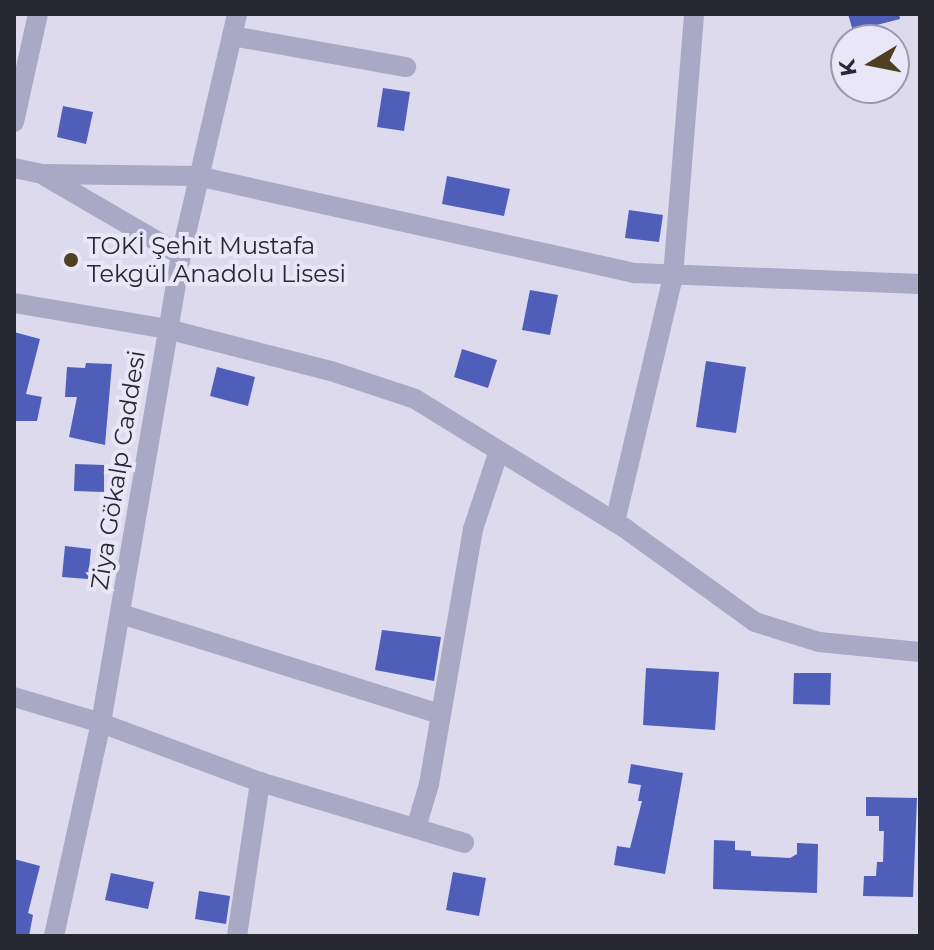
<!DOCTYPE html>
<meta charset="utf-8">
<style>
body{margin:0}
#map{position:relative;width:934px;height:950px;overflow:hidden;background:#dddaee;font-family:Montserrat,sans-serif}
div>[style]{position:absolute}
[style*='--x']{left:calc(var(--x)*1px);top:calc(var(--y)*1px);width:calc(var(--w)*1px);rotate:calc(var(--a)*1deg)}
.building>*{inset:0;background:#4e5eb9}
.minor>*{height:20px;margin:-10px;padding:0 10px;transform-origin:10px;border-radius:10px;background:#a9a8c5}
.tertiary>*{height:20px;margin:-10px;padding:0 10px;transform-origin:10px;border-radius:10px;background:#a9a8c5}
.dots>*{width:22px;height:22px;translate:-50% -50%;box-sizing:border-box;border:4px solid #e8e6f7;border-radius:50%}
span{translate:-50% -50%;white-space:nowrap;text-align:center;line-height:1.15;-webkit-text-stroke:8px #e8e6f7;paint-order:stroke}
.poi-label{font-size:24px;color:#272832}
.left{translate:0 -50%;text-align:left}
.street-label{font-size:24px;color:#272832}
.frame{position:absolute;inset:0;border:16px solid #272832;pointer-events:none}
.north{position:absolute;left:830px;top:24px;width:80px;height:80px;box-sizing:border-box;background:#e8e6f7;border:2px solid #9b9aa8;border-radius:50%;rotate:260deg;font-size:22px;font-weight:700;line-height:32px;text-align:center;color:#272832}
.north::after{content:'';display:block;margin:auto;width:28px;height:36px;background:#4f4021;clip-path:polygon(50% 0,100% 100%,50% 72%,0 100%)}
</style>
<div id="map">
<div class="building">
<i style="clip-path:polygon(848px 14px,899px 14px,900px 19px,853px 31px)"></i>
<i style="clip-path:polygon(383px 88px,410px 92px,404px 131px,377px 127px)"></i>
<i style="clip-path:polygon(63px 106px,93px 112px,86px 144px,57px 137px)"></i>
<i style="clip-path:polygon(447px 176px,510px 189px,504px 216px,442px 204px)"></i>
<i style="clip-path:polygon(629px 210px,663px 215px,659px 242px,625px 238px)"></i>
<i style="clip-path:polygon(530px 290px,558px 295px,550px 335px,522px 330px)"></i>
<i style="clip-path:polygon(14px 332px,40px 339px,26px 394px,42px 397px,37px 421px,14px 421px)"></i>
<i style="clip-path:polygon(462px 349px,497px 360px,488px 388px,454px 377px)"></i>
<i style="clip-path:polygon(706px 361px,746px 367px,736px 433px,696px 427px)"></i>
<i style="clip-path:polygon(86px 363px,112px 364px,105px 445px,69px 437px,77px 397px,65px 397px,67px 367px,85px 368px)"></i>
<i style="clip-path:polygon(217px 367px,255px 377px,248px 406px,210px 396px)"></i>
<i style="clip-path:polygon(75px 464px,104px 465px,104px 492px,74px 491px)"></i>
<i style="clip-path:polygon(65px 546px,91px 549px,88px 579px,62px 577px)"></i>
<i style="clip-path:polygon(382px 630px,441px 637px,434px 681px,375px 670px)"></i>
<i style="clip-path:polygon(646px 668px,719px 672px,715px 730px,643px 725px)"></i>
<i style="clip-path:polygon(794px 673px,831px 673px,830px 705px,793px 704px)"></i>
<i style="clip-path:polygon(631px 764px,683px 773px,665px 874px,614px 865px,617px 846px,630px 848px,642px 801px,638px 801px,641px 785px,628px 783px)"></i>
<i style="clip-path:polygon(866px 797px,917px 798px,913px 897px,863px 896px,864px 876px,876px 876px,877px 862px,883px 862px,884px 831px,879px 831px,879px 816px,866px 816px)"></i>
<i style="clip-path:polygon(714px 840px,735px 841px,735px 850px,751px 851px,751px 856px,790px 858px,797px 854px,797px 843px,818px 844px,817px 893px,713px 889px)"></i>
<i style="clip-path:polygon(14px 859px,40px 866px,28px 913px,33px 915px,29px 936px,14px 936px)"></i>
<i style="clip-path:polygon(453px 872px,486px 878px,479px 916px,446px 910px)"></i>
<i style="clip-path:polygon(111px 873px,154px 882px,148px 909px,105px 900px)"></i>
<i style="clip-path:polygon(199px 891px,230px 896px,226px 924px,195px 919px)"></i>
</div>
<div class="minor">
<i style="--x:232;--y:36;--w:177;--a:10.1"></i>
<i style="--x:14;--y:122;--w:111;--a:-77.5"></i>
<i style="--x:14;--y:168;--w:29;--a:12"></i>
<i style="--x:42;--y:174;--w:155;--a:0.7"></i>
<i style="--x:45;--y:176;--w:157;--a:30.2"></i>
<i style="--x:14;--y:303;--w:155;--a:9.6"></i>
<i style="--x:167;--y:329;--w:169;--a:14.4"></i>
<i style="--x:331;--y:371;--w:89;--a:18.4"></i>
<i style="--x:415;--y:399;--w:248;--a:31.6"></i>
<i style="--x:626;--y:529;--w:159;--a:35.8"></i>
<i style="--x:755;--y:622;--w:67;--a:17.4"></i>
<i style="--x:819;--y:642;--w:101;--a:5.7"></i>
<i style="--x:615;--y:522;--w:253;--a:-76.7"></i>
<i style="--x:673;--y:276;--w:263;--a:-85.4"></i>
<i style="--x:121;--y:614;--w:335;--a:17.4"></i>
<i style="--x:14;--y:697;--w:91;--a:16.6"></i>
<i style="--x:101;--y:723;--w:170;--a:20.4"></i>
<i style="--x:260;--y:782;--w:213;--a:16.6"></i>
<i style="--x:416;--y:828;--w:46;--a:-73.5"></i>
<i style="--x:429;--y:784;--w:259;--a:-80.2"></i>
<i style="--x:473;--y:529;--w:82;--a:-71.6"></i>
<i style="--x:237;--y:936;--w:156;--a:-81.5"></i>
</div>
<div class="tertiary">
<i style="--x:197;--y:176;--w:449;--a:12.5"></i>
<i style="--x:635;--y:273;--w:285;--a:2.2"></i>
<i style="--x:54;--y:936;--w:218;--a:-77.6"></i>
<i style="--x:101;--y:723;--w:475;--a:-80.3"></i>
<i style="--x:181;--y:255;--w:247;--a:-76.9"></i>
</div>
<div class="dots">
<i style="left:71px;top:260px;background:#4f4021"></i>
</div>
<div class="poi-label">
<span class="left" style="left:87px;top:260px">TOKİ Şehit Mustafa<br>Tekgül Anadolu Lisesi</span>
</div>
<div class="street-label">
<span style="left:118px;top:470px;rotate:-81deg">Ziya Gökalp Caddesi</span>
</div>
<div class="frame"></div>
<div class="north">K</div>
</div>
